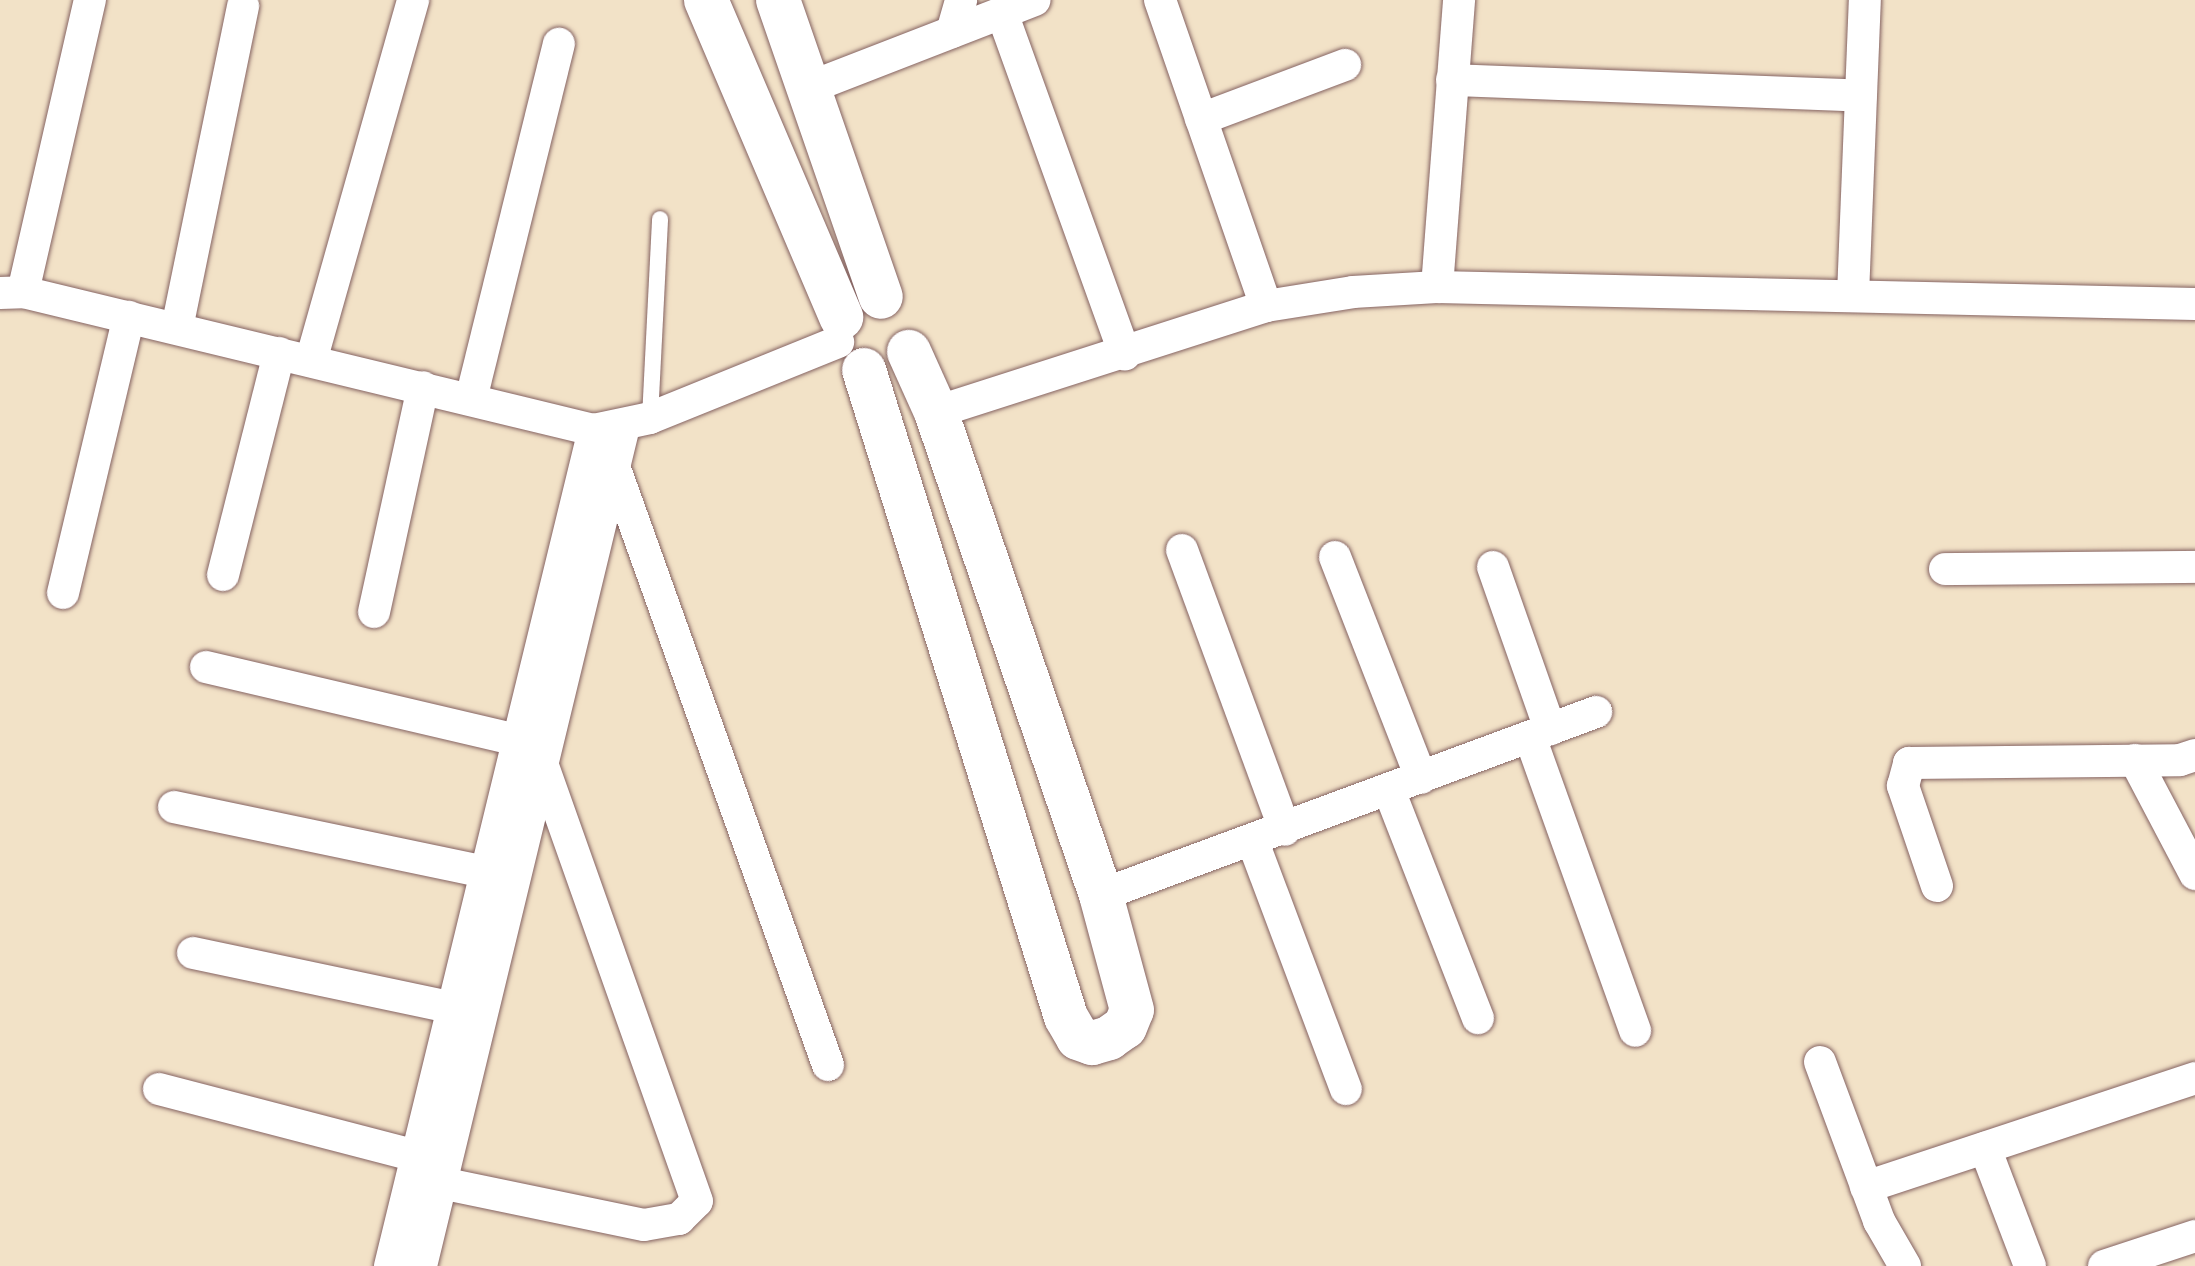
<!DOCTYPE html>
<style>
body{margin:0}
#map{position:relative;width:2195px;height:1266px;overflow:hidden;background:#f2e2c7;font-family:Caveat,sans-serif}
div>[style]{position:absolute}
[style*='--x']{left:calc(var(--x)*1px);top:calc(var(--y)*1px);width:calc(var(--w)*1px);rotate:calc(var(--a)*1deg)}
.roads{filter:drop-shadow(0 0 2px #856362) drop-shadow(0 0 2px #856362)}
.lane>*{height:16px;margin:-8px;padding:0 8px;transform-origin:8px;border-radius:8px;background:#fff}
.street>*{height:32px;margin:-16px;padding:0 16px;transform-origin:16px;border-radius:16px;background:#fff}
.secondary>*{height:44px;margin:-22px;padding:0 22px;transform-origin:22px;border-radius:22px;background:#fff}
span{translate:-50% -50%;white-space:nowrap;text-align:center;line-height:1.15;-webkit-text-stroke:6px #fff;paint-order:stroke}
</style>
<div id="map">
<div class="roads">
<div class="lane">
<i style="--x:650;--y:418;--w:199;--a:-87.1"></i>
</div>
<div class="street">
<i style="--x:1160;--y:0;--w:324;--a:70.9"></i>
<i style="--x:1002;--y:13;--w:363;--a:70.2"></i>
<i style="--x:952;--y:32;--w:33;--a:-74"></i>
<i style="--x:1452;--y:80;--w:409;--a:2.2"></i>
<i style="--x:808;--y:88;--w:243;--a:-21.2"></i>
<i style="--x:1201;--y:119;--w:154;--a:-20.6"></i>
<i style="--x:1437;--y:287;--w:288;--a:-85.6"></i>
<i style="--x:23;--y:292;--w:300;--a:-77.1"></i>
<i style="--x:0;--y:293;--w:23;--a:-2"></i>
<i style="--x:23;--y:292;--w:587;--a:13.59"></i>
<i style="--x:594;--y:430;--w:57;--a:-12.1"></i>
<i style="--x:650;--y:418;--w:203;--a:-22"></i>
<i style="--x:1853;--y:295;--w:295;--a:-87.7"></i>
<i style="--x:177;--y:328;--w:329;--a:-78.4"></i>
<i style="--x:311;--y:361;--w:375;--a:-74.2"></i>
<i style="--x:471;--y:399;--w:366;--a:-76.1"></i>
<i style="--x:936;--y:412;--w:347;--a:-17.8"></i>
<i style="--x:1266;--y:306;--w:88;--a:-9.1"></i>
<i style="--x:1353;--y:292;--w:84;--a:-3.4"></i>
<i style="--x:1437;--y:287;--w:758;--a:1.28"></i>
<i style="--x:615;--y:469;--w:633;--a:70.33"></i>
<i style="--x:1182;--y:550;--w:298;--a:69.8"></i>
<i style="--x:1335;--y:557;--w:237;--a:68.7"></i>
<i style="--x:1493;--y:567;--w:172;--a:70.6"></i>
<i style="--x:1945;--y:569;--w:250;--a:-0.5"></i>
<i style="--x:223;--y:575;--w:229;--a:-75.8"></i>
<i style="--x:63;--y:593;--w:284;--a:-76.6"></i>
<i style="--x:374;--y:612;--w:230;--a:-77.7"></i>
<i style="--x:206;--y:667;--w:320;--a:13.2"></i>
<i style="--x:1530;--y:737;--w:312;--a:70.3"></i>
<i style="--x:2135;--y:760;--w:129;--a:62.2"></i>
<i style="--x:1389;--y:790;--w:245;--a:68.7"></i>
<i style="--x:174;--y:807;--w:319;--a:11.8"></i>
<i style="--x:1253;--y:842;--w:264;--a:69.4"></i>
<i style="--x:1937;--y:886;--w:106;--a:-108.8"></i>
<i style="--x:1903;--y:786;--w:24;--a:-75"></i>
<i style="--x:1909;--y:763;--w:271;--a:-0.6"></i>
<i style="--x:2180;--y:760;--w:16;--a:-18"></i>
<i style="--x:1101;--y:895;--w:528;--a:-20.29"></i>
<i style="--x:193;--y:953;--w:266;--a:11.9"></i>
<i style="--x:1820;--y:1062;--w:170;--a:69.6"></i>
<i style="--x:1879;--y:1221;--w:52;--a:60"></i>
<i style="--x:159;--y:1089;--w:267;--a:14.6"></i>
<i style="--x:1985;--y:1148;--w:126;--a:69.1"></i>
<i style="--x:441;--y:1183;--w:207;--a:11.7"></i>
<i style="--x:644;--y:1225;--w:36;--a:-10"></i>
<i style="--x:679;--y:1219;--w:25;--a:-45"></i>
<i style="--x:697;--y:1201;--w:461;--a:-109.5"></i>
<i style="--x:1866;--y:1187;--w:347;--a:-18.3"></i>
<i style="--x:390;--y:1266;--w:861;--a:-76.29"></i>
<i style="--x:421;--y:1266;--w:864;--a:-76.41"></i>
<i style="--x:2104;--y:1266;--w:96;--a:-18.2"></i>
</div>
<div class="secondary">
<i style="--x:706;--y:0;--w:345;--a:66.9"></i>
<i style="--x:778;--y:0;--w:314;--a:70.9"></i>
<i style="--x:864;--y:370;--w:678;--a:72.66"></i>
<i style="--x:1066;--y:1017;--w:24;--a:60"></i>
<i style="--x:1078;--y:1038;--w:15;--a:20"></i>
<i style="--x:1092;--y:1043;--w:18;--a:-16"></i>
<i style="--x:1109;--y:1038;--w:19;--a:-35"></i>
<i style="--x:1125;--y:1027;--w:18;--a:-68"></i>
<i style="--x:1132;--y:1010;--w:119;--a:-105.1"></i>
<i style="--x:1101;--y:895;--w:510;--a:-108.86"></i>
<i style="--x:936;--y:412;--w:66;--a:-114.2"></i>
</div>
</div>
</div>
